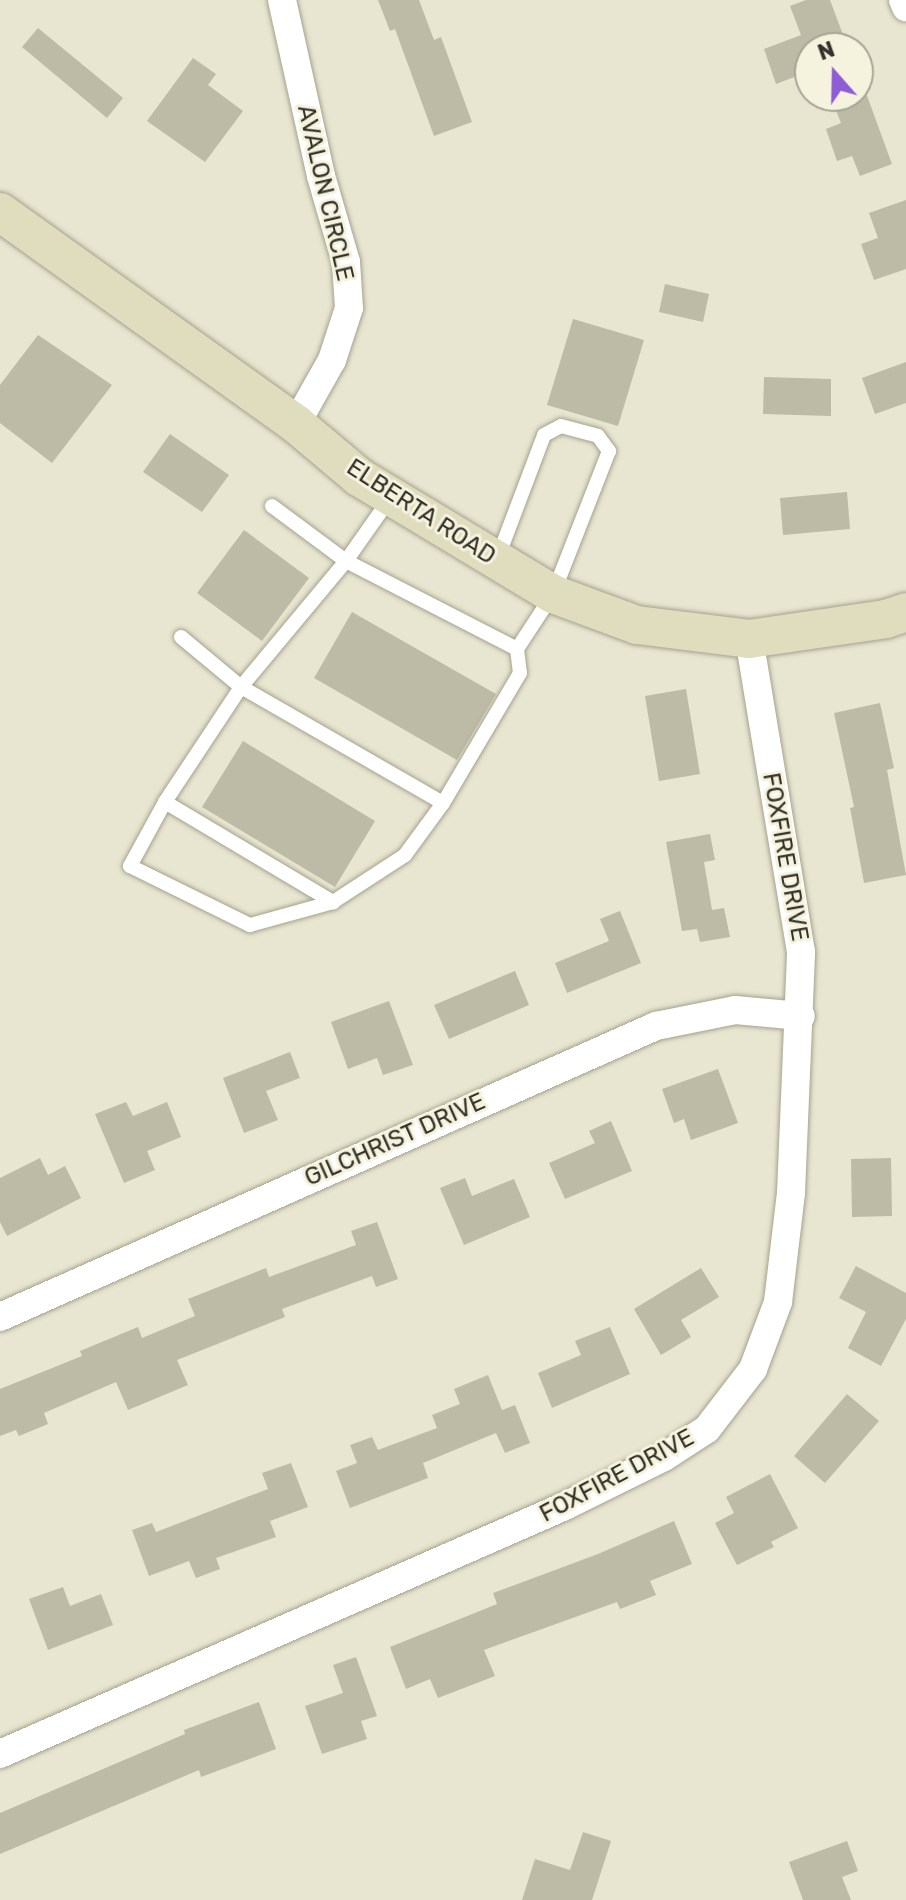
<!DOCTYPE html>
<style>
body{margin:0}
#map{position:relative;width:906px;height:1900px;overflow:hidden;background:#e8e5d0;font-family:Rubik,sans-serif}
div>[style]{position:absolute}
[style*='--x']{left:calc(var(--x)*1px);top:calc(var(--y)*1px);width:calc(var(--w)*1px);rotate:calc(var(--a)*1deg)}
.building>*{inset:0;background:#bdbaa6}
.roads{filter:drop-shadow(0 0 2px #a5a28e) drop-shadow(0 0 2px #a5a28e)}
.lane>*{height:14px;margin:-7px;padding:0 7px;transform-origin:7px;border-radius:7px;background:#fff}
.street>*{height:28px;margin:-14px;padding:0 14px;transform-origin:14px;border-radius:14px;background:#fff}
.secondary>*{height:38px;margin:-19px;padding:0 19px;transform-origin:19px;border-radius:19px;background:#e0dcbe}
span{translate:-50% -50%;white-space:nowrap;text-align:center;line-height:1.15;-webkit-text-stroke:6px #f5f2dd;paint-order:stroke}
.street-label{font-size:24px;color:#33322a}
.north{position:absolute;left:794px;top:32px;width:80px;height:80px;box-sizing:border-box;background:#f5f2dd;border:2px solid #a7a595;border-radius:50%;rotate:340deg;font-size:22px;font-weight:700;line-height:32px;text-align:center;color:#33322a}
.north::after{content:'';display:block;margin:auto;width:28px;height:36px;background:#8e5cd4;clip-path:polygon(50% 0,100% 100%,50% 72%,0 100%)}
</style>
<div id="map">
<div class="building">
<i style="clip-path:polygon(378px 0,419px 0,434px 40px,441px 37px,472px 122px,434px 136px,395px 29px,390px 31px)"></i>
<i style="clip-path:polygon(806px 0,830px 0,848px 48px,810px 48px,810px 71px,776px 84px,764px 49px,801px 35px,790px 6px)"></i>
<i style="clip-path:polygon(38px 28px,123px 98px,107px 118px,22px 47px)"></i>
<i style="clip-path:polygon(193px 58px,216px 74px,208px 85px,243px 111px,205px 162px,147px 121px)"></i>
<i style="clip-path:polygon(866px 93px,892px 164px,860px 176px,852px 156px,837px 161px,826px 129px,841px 123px,834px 105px)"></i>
<i style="clip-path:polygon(906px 200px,906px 269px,874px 280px,861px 244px,878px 238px,869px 213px)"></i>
<i style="clip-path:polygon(665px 284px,709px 294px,703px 322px,659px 312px)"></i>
<i style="clip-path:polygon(573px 319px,644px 340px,618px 426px,547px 405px)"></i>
<i style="clip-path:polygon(38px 335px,112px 385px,52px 463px,0 423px,0 385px)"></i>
<i style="clip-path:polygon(906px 362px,906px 403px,875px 414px,862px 378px)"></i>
<i style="clip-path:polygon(764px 377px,831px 379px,831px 416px,763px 414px)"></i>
<i style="clip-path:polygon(170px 434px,229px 475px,202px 512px,143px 472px)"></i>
<i style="clip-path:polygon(847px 492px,850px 529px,783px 535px,780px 498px)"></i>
<i style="clip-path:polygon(244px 530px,309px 578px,262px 641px,197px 593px)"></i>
<i style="clip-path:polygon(352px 612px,496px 694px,457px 760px,314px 678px)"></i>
<i style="clip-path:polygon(686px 689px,700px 774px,659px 781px,645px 696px)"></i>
<i style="clip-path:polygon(880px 703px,894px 768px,887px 770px,906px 875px,864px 883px,850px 808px,854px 807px,834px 713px)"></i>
<i style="clip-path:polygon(243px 741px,375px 821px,335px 887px,202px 807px)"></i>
<i style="clip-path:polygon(710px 834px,715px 860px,704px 862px,712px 910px,724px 908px,730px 937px,700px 942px,697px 929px,682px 931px,666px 842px)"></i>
<i style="clip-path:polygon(620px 911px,641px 963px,567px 993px,555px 963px,609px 941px,600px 919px)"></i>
<i style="clip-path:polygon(515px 971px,529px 1005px,449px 1039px,434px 1005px)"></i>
<i style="clip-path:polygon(389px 1001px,413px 1065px,383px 1075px,377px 1058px,348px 1069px,331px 1022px)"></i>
<i style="clip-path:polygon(290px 1052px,300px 1078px,266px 1091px,278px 1120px,244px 1133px,223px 1078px)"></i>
<i style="clip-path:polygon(718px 1069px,738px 1123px,691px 1140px,684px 1119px,674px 1123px,662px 1089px)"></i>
<i style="clip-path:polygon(126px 1102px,133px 1116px,167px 1102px,181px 1137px,147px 1151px,155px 1170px,124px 1183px,95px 1114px)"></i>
<i style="clip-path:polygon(611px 1121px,632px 1171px,565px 1199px,549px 1163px,595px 1143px,589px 1131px)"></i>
<i style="clip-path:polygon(40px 1158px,48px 1175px,65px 1166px,81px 1198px,7px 1236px,0 1222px,0 1178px)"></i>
<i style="clip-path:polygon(891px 1158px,892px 1216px,852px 1217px,851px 1159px)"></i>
<i style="clip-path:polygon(465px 1178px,472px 1196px,514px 1179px,530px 1217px,464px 1245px,440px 1188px)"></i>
<i style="clip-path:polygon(377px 1222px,398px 1279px,376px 1287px,372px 1276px,282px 1309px,285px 1317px,177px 1360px,188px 1385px,128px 1410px,116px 1382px,44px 1413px,48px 1424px,19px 1436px,16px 1430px,0 1436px,0 1389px,82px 1356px,80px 1351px,138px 1327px,142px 1338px,195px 1316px,188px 1299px,266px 1268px,269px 1277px,356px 1245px,351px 1231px)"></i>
<i style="clip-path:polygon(856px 1266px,906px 1293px,906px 1319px,881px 1366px,848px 1348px,866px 1312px,839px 1298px)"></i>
<i style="clip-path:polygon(701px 1268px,719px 1297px,681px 1320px,691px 1337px,661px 1355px,634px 1309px)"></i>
<i style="clip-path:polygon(610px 1327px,630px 1374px,552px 1408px,538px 1373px,581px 1355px,575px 1341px)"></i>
<i style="clip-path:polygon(488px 1375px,502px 1410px,515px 1405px,530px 1443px,505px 1453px,496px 1433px,423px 1463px,428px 1478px,350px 1508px,336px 1471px,357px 1463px,350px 1445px,372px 1437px,378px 1450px,437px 1428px,432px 1415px,460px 1404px,454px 1389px)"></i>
<i style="clip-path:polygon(847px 1394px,879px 1421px,825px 1483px,794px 1456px)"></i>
<i style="clip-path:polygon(291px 1463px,308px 1507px,270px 1521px,276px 1537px,216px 1558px,220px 1569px,196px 1578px,189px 1561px,149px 1576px,132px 1530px,152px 1523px,156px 1532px,268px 1489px,262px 1473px)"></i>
<i style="clip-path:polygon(770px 1474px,798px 1528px,771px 1542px,774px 1547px,737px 1565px,715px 1523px,734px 1513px,726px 1497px)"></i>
<i style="clip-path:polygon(674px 1521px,692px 1564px,650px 1581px,656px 1595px,620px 1609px,617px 1602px,484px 1650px,495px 1676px,438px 1698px,430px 1679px,406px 1689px,390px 1647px,497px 1604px,493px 1593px,598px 1554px)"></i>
<i style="clip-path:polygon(63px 1587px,70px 1606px,101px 1594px,113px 1625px,48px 1650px,29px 1599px)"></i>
<i style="clip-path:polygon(356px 1657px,377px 1716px,361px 1721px,367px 1739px,322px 1754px,305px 1706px,343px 1693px,333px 1665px)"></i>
<i style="clip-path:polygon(259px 1702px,276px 1749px,201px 1777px,199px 1770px,0 1854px,0 1813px,185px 1734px,184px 1730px)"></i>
<i style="clip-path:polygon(583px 1832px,611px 1841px,592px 1900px,522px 1900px,535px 1859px,570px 1870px)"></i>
<i style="clip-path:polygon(847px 1841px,858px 1871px,842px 1877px,851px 1900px,803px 1900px,789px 1862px)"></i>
</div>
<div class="roads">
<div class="lane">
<i style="--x:272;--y:506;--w:92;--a:36.6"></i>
<i style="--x:346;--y:561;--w:192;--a:27.2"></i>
<i style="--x:517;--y:649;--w:24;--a:83"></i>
<i style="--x:520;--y:673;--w:151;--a:120.6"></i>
<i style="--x:443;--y:803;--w:233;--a:-150.1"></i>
<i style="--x:241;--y:687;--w:164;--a:-50.2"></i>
<i style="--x:346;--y:561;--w:78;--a:-54.9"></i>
<i style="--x:498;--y:557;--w:130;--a:-69.3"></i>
<i style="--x:544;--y:435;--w:19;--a:-28"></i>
<i style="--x:561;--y:426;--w:38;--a:15"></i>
<i style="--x:598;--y:436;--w:19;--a:54"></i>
<i style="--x:609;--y:451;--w:154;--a:111.4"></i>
<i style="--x:553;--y:594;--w:66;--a:123.2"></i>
<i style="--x:181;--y:637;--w:78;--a:39.8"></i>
<i style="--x:241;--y:687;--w:138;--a:123.5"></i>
<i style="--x:165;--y:802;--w:196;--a:30.8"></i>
<i style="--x:333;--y:902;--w:86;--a:-33.1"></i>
<i style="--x:405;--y:855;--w:64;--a:-53.8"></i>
<i style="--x:165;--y:802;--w:73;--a:118.7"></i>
<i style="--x:130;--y:866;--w:134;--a:26.2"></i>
<i style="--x:250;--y:925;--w:86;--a:-15.5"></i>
</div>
<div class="street">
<i style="--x:282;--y:0;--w:180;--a:77.5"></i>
<i style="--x:321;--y:176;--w:90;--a:73.8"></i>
<i style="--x:346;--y:262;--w:46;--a:86.3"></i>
<i style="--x:349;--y:308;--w:55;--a:108.1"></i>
<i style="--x:332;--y:360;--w:73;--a:119.4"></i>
<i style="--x:903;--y:0;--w:8;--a:67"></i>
<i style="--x:0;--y:1317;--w:718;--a:-23.92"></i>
<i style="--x:656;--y:1026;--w:81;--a:-11.4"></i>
<i style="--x:735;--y:1010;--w:66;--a:5.2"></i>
<i style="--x:0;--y:1754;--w:617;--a:-23.7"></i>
<i style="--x:565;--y:1506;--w:110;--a:-26.3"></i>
<i style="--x:664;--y:1457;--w:51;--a:-33.1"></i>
<i style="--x:707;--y:1429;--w:76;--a:-52.5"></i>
<i style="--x:753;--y:1369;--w:72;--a:-69.5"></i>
<i style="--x:778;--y:1302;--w:110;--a:-83.2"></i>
<i style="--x:791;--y:1193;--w:241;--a:-87.6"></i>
<i style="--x:801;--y:952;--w:317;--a:-99.4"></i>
</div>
<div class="secondary">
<i style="--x:0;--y:212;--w:364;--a:35.6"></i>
<i style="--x:296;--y:424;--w:82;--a:40.1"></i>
<i style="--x:359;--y:477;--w:227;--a:31.1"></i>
<i style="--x:553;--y:594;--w:90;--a:20.3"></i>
<i style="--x:637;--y:625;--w:113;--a:7.1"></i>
<i style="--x:749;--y:639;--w:138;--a:-8.3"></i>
<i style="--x:886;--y:619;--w:21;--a:-19"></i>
</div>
</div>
<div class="street-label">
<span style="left:325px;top:193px;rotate:77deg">AVALON CIRCLE</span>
<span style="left:421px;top:512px;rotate:33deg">ELBERTA ROAD</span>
<span style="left:785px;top:857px;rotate:80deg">FOXFIRE DRIVE</span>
<span style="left:395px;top:1140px;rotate:-24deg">GILCHRIST DRIVE</span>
<span style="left:617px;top:1476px;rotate:-28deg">FOXFIRE DRIVE</span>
</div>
<div class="north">N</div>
</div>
